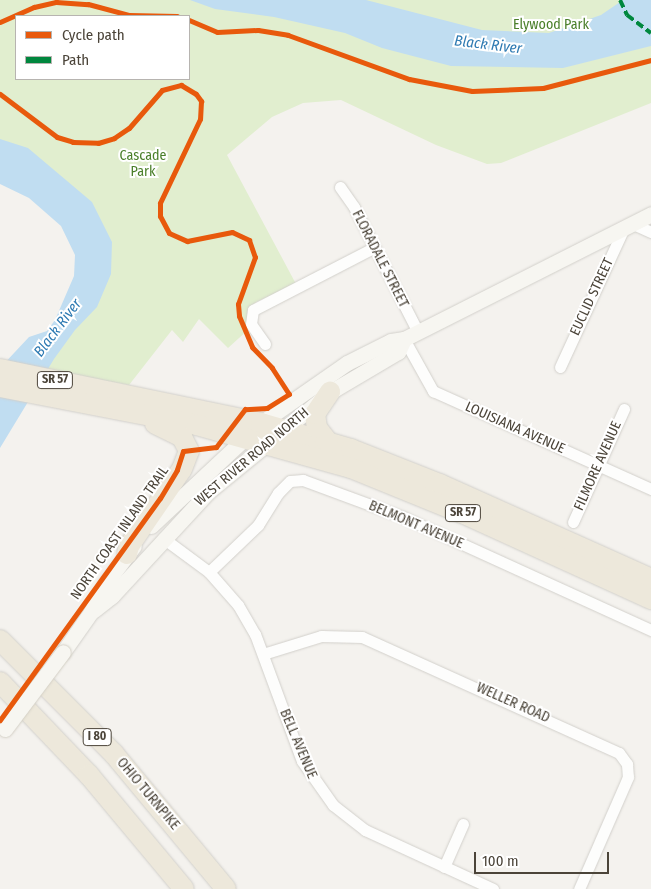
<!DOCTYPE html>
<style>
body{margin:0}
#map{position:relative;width:651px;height:889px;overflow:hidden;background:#f4f2ee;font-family:"Fira Sans Condensed",sans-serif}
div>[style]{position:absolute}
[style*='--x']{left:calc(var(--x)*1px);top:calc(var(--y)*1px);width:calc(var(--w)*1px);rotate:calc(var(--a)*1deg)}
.green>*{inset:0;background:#e1eecf}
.water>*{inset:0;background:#c0ddf1}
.roads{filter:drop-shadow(0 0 1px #d2d0cb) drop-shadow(0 0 1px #d2d0cb)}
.street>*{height:11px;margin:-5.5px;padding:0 5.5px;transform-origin:5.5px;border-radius:5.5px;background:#fdfdfc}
.secondary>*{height:15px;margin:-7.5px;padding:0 7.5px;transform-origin:7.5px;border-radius:7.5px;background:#f7f6f1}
.highway>*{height:20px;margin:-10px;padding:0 10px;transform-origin:10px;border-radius:10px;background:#ede8db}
.bridges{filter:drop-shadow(0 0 1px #d3cfc5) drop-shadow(0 0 1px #d3cfc5)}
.secondary-bridge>*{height:15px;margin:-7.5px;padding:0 7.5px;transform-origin:7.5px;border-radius:7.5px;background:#f7f6f1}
.quiet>*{height:4px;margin-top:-2px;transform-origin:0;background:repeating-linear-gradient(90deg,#00873e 0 8px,transparent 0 12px)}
.cycleway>*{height:5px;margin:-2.5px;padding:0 2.5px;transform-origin:2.5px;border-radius:2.5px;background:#e8590c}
span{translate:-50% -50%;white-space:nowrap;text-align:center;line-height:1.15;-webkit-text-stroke:4px #fff;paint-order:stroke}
.shield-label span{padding:1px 4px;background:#fff;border:1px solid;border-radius:4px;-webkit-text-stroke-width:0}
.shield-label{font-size:12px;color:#4b4439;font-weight:700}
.park-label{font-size:14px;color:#4a7f2a}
.street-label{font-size:14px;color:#4b4439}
.water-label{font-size:15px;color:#2e7ab2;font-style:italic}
.legend{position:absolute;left:15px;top:15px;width:175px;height:65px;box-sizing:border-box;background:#fff;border:1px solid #b7b4b0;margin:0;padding:6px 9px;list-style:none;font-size:15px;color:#4b4439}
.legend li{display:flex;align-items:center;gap:10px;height:25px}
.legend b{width:25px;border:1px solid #b7b4b0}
.scale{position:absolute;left:474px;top:852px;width:135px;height:22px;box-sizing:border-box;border:2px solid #4b4439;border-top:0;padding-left:6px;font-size:15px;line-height:18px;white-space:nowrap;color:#4b4439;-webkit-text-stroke:4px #fff;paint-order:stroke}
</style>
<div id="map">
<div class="green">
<i style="clip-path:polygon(evenodd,0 0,651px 0,651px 103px,501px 163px,487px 164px,436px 145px,341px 100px,303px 103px,272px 117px,227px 155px,296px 284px,256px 302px,249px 329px,228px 348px,199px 319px,183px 342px,172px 330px,129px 385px,30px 367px,72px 313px,91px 240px,0 165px,0 0,16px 16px,189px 16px,189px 79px,16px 79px,16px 16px)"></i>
</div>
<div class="water">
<i style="clip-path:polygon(190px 0,366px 0,482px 30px,549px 33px,601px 15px,623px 0,651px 0,651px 46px,563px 68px,451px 66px,382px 48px,345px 33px,274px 17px,215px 9px)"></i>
<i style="clip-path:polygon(0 139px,28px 148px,92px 202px,112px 242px,111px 274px,97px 307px,75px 330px,54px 359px,0 448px,0 368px,29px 337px,47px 331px,55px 320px,74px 276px,75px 255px,61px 226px,29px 198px,0 184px)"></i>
</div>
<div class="roads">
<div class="street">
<i style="--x:340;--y:187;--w:24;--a:55"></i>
<i style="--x:354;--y:207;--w:140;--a:62.9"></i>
<i style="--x:633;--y:224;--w:20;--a:24"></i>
<i style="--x:404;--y:339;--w:60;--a:60.9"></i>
<i style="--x:433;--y:391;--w:239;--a:24.2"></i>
<i style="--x:265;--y:344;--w:24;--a:-125"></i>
<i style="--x:251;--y:324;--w:14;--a:-82"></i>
<i style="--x:253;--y:310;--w:135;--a:-27.3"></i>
<i style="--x:560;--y:367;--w:153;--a:-65.3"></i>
<i style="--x:573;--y:522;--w:124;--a:-65.7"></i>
<i style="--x:163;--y:538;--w:57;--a:36.5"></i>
<i style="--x:209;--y:572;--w:44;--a:48.7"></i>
<i style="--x:238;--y:605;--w:34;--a:60"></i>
<i style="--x:255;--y:634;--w:135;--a:69.7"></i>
<i style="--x:302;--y:761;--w:54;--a:54.8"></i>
<i style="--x:333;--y:805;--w:41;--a:38"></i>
<i style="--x:365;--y:830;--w:141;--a:24.7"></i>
<i style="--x:209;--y:572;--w:68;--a:-43.8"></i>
<i style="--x:258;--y:525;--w:38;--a:-58"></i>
<i style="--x:278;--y:493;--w:17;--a:-45"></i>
<i style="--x:290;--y:481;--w:13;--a:-4"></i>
<i style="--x:303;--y:480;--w:107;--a:20.3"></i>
<i style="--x:403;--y:517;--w:273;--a:24.5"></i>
<i style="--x:263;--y:654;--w:61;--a:-17.2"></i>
<i style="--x:321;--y:636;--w:41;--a:1.4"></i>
<i style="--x:362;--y:637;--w:282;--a:24.3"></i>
<i style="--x:619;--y:753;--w:14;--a:54"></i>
<i style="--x:627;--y:764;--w:13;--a:86"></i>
<i style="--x:628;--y:777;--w:122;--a:113.6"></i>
<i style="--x:444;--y:867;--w:47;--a:-66.2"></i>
</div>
<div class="secondary">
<i style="--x:151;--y:526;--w:151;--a:-43.1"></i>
<i style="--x:261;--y:423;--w:105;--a:-34.9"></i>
<i style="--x:347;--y:363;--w:49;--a:-26.6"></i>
<i style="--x:391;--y:341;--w:13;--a:-9"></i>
<i style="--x:404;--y:339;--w:277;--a:-26.8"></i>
<i style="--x:94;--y:610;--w:23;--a:-38"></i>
<i style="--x:112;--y:596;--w:142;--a:-47.3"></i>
<i style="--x:208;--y:492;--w:158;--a:-39.3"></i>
<i style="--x:330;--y:392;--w:79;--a:-30.5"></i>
<i style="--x:398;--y:352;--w:14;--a:-65"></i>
<i style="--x:63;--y:652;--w:49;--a:-55"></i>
<i style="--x:91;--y:612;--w:33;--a:-63"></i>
<i style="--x:106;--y:583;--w:46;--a:-52.9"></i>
</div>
<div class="highway">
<i style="--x:0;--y:369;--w:267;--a:11.7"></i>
<i style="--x:261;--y:423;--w:94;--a:16.1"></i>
<i style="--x:351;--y:449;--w:96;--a:21.5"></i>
<i style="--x:440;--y:484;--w:231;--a:24.2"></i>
<i style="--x:0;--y:387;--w:201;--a:10.9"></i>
<i style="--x:197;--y:425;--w:160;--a:15.6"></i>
<i style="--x:351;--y:468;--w:120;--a:22.1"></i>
<i style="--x:462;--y:513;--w:208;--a:24.5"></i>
<i style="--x:328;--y:442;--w:18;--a:-128"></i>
<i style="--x:317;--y:428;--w:14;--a:-98"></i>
<i style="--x:315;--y:414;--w:27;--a:-56"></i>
<i style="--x:127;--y:554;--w:8;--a:-76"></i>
<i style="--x:129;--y:546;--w:93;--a:-55.5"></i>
<i style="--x:182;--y:469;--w:19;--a:-69"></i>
<i style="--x:189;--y:451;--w:16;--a:-117"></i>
<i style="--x:182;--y:437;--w:30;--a:-154"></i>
<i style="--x:0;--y:640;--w:161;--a:45"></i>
<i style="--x:114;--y:754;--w:175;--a:50.3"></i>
<i style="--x:0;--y:682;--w:129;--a:46.3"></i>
<i style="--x:89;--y:775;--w:148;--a:50.2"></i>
</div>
</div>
<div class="bridges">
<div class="secondary-bridge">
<i style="--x:5;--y:729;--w:96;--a:-53"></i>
</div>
</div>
<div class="quiet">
<i style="--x:620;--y:0;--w:17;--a:65"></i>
<i style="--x:627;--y:15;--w:30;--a:37"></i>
</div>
<div class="cycleway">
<i style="--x:189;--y:20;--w:30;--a:23"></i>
<i style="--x:217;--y:32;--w:41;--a:-2.8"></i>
<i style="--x:258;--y:30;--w:30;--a:9"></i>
<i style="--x:288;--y:35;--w:129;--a:20"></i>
<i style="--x:409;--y:79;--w:64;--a:10.8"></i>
<i style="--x:472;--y:91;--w:71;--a:-2.4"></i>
<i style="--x:543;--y:88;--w:112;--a:-14.5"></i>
<i style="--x:0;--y:22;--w:37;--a:-24"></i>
<i style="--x:34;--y:7;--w:23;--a:-13"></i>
<i style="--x:56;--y:2;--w:32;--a:4"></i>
<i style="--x:88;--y:4;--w:42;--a:15"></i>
<i style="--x:129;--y:15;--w:48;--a:1.2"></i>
<i style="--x:0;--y:94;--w:71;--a:37"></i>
<i style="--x:57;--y:137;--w:17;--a:17"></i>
<i style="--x:73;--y:142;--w:25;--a:2"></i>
<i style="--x:98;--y:143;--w:17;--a:-17"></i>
<i style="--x:114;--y:138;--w:18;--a:-34"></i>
<i style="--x:129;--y:128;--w:50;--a:-49"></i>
<i style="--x:162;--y:90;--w:20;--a:-15"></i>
<i style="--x:181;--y:85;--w:17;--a:31"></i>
<i style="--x:196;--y:94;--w:9;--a:54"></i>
<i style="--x:201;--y:101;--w:18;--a:93"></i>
<i style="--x:200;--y:119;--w:93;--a:115.5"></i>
<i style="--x:160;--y:203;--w:13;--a:90"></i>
<i style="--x:160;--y:216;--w:19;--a:62"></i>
<i style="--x:169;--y:233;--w:20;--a:24"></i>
<i style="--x:187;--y:241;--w:46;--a:-11.3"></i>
<i style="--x:232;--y:232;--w:19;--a:25"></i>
<i style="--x:249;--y:240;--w:18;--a:71"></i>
<i style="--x:255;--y:257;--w:50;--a:109.9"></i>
<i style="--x:238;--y:304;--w:12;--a:85"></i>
<i style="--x:239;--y:316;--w:34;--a:67"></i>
<i style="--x:252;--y:347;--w:29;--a:46"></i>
<i style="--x:272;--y:368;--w:31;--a:57"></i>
<i style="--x:289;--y:394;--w:26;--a:148"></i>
<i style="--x:267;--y:408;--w:22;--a:177"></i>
<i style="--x:245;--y:409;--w:48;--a:127.3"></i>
<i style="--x:216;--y:447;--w:33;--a:173"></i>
<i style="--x:183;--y:451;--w:20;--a:108"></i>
<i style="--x:177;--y:470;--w:33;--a:121"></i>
<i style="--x:160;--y:498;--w:274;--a:125.8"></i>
</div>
<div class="shield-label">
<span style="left:55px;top:380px">SR 57</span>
<span style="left:463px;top:513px">SR 57</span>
<span style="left:97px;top:737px">I 80</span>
</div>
<div class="park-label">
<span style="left:551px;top:25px">Elywood Park</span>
<span style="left:143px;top:164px">Cascade<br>Park</span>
</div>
<div class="street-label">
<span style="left:380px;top:259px;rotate:63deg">FLORADALE STREET</span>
<span style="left:592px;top:297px;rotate:-65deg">EUCLID STREET</span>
<span style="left:515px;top:428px;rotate:24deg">LOUISIANA AVENUE</span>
<span style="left:252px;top:457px;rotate:-40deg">WEST RIVER ROAD NORTH</span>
<span style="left:598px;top:466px;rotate:-66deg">FILMORE AVENUE</span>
<span style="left:416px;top:525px;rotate:23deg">BELMONT AVENUE</span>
<span style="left:120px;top:533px;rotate:-55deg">NORTH COAST INLAND TRAIL</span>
<span style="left:513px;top:703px;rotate:24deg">WELLER ROAD</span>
<span style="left:298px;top:744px;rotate:67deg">BELL AVENUE</span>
<span style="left:148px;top:794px;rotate:50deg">OHIO TURNPIKE</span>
</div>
<div class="water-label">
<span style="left:488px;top:45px;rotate:7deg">Black River</span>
<span style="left:58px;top:328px;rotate:-53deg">Black River</span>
</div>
<ul class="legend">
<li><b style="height:6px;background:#e8590c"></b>Cycle path</li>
<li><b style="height:6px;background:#00873e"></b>Path</li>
</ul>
<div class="scale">100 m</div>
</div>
